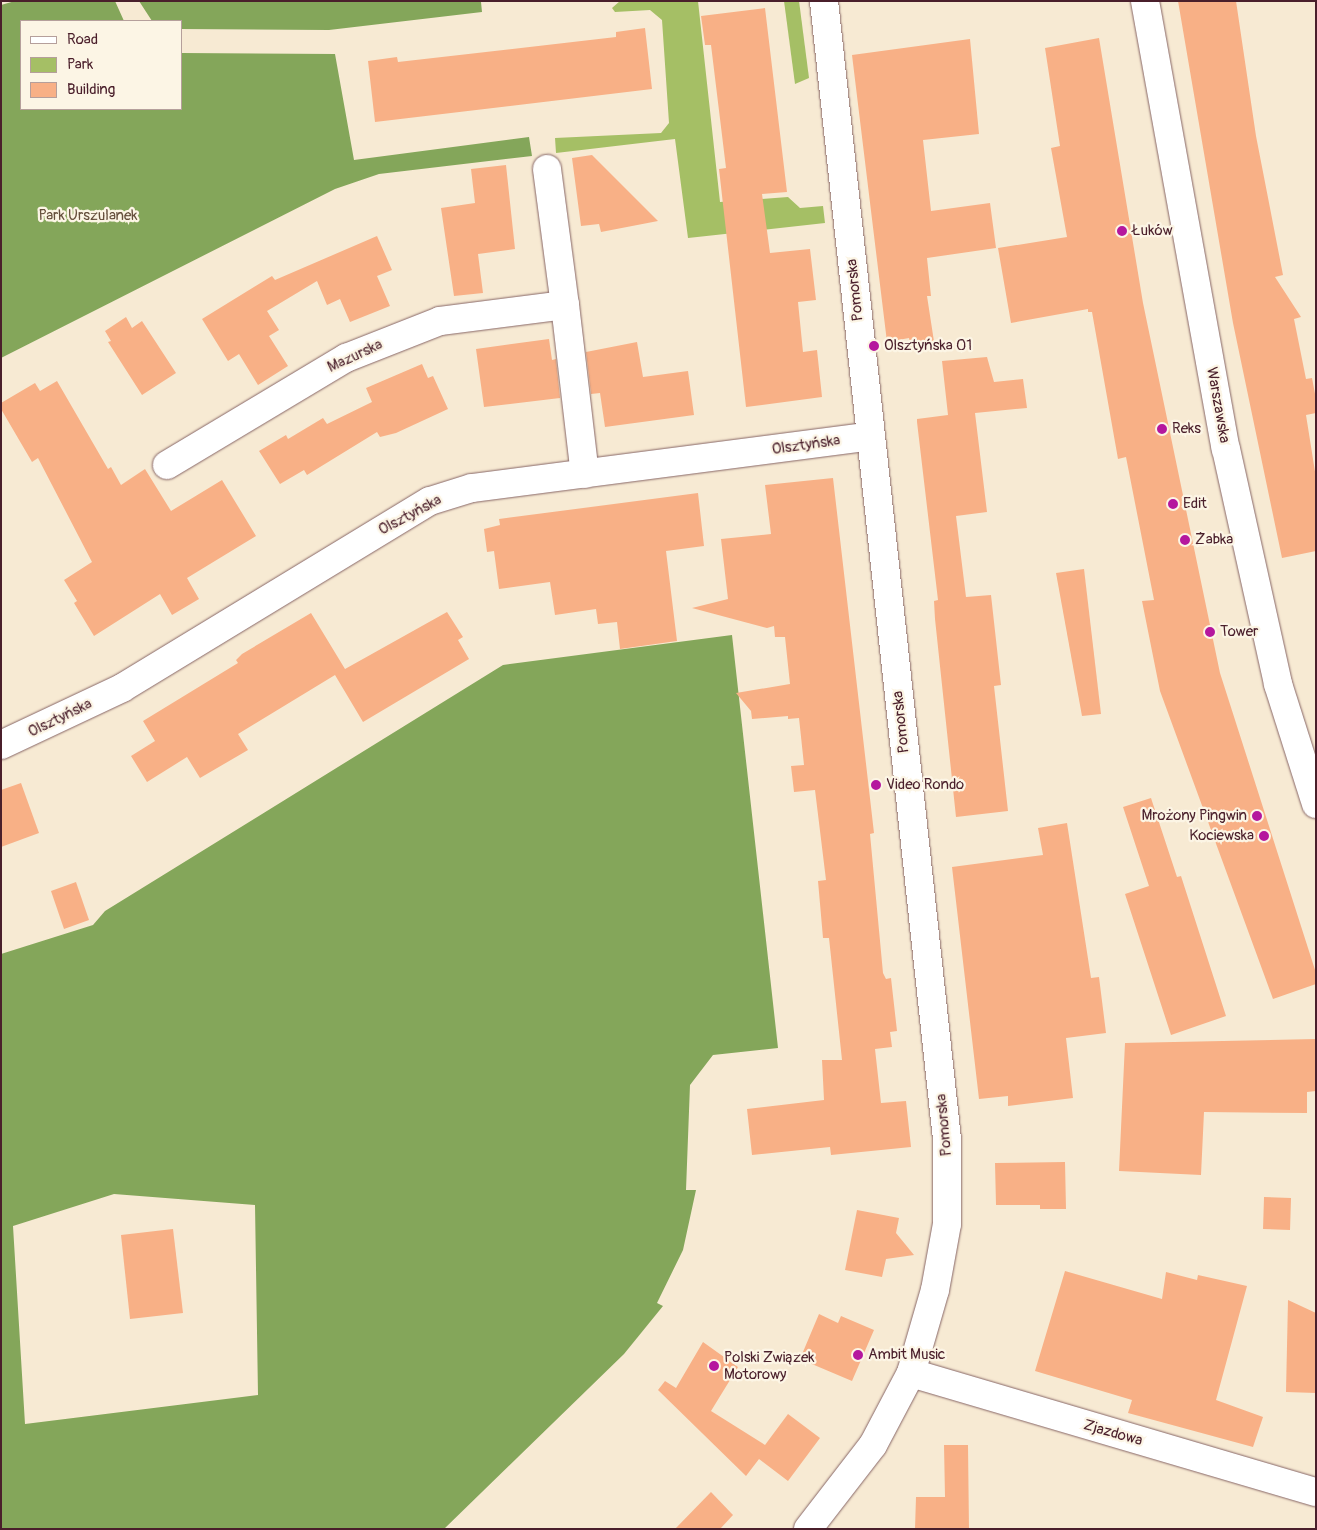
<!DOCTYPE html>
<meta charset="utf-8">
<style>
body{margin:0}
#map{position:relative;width:1317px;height:1530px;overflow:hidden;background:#f7ead3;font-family:Pangolin,sans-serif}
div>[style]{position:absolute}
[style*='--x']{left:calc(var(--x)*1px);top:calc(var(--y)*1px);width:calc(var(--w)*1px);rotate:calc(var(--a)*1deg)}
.green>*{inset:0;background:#a5bf65}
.forest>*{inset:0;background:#84a65a}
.building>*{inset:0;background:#f8b086}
.roads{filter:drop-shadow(0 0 1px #876666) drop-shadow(0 0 1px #876666)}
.minor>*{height:28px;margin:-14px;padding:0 14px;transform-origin:14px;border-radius:14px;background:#fff}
.dots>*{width:14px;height:14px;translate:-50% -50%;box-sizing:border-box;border:2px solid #fcf5e5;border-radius:50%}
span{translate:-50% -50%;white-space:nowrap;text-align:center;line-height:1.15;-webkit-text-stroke:4.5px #fcf5e5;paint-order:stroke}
.park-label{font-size:15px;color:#654f3c}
.poi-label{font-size:15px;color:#4a1f2b}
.left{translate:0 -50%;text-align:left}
.right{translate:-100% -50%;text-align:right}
.street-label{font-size:15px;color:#4a1f2b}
.frame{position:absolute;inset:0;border:2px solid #4a1f2b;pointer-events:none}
.legend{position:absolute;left:20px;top:20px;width:162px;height:90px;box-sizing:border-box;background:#fcf5e5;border:1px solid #b59f9b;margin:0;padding:6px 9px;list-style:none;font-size:15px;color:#4a1f2b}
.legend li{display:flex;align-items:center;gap:10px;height:25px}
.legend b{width:25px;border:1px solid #b59f9b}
</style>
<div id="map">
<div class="green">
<i style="clip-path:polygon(620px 1px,698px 1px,720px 202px,788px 197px,800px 208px,823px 206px,825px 223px,688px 238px,675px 139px,556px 153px,555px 138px,661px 133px,669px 123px,662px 20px,650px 10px,615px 12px,612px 8px)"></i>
<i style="clip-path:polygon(784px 1px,799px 1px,809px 78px,795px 84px)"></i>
</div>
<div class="forest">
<i style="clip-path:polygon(15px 1px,115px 1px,124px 21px,21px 21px,21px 109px,181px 109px,181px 53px,335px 54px,354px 160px,529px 137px,532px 156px,379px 174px,335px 189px,1px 358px,1px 5px)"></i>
<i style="clip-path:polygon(139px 1px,490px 1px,481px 2px,482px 12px,329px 30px,181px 29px,181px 21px,152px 21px)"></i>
<i style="clip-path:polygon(evenodd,732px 635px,778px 1048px,713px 1055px,690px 1085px,686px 1190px,696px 1190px,683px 1250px,657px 1303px,663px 1306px,624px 1354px,444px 1529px,1px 1529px,1px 954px,93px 925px,105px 911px,503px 665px,732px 635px,114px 1194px,255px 1205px,258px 1395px,25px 1424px,13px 1226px,114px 1194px)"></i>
</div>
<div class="building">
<i style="clip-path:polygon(1178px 1px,1236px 1px,1256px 136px,1283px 275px,1275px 277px,1301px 317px,1294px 319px,1306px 379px,1312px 378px,1316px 399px,1316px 413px,1306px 415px,1316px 478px,1316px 551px,1282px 558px,1233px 323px)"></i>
<i style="clip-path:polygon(765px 8px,787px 192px,762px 194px,770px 253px,810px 249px,816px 300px,798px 302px,803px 352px,817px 350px,822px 397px,746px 407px,719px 169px,726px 168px,711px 45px,705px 45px,701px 16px)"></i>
<i style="clip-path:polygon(645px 28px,652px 89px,375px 122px,368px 61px,397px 57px,398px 62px,616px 37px,616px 32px)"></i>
<i style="clip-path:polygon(1099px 38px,1143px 303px,1220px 673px,1316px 973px,1316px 984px,1273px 999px,1160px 691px,1142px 601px,1154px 600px,1126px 457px,1118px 459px,1092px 312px,1088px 312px,1088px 309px,1011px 323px,998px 248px,1067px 237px,1051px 148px,1060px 146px,1045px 48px)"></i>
<i style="clip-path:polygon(970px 39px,979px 134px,923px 140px,931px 211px,990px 203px,996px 248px,927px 258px,931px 296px,927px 296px,935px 348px,911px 351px,909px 338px,887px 342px,852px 55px)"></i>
<i style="clip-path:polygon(592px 155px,658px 221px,601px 232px,599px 224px,581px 226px,572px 158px)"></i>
<i style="clip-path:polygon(506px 165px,515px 249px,478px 254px,483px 293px,454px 296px,441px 208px,475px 203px,471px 169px)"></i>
<i style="clip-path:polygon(377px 236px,392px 270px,377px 276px,390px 306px,350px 322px,340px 299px,327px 305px,317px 281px,267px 311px,279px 330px,269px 336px,288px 366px,258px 385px,239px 354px,228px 361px,202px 319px,272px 276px,275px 280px)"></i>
<i style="clip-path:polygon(126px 317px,132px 328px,142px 321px,176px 373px,142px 395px,108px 342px,111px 341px,105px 331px)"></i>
<i style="clip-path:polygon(549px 339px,552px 360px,556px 359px,560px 398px,484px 407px,476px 349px)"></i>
<i style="clip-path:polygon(637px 342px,643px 377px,688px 371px,694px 415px,605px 427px,600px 393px,591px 394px,586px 352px)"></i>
<i style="clip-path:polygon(987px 357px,994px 382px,1023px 379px,1027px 408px,975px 413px,987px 512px,956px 516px,966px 597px,991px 595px,1001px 685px,994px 686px,1008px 811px,956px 817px,935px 619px,934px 601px,938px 600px,917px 422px,917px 419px,948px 415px,942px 361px)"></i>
<i style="clip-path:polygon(422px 364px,428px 378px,433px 376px,448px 409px,396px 433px,380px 437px,377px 432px,307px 475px,304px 470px,280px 484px,259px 451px,286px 435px,288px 439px,323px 418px,327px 424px,372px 402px,366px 388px)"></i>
<i style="clip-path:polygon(57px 381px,108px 469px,111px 467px,121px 485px,145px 469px,171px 511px,222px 480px,256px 536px,187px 578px,199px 599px,172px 615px,160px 594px,94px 636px,74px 603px,77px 601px,64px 580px,92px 562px,38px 458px,32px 462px,1px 409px,1px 403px,35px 383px,40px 391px)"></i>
<i style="clip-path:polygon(833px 478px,874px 833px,870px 834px,883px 973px,886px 979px,891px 978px,897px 1031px,890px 1032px,892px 1047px,875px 1049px,881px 1103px,906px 1101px,911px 1147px,831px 1155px,830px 1147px,752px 1155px,747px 1109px,824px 1100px,822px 1060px,842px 1060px,829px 938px,823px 938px,818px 881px,826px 880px,815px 790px,794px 792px,791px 766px,804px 765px,799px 718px,788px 719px,788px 716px,752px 719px,751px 711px,736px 693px,790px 684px,785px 637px,775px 637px,774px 626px,767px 628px,692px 608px,728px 599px,721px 539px,771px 534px,765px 485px)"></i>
<i style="clip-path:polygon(698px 493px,704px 546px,666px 551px,677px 641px,620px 649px,617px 622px,598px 624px,596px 609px,555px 615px,550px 582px,499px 589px,494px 551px,487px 552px,484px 529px,500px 525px,499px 519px)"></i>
<i style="clip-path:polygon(1084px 569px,1101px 714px,1082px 716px,1056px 573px)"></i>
<i style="clip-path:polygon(447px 612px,463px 637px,458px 640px,469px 659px,363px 722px,335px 675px,238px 734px,248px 750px,200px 778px,187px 757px,147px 782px,131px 756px,155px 741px,143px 721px,238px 663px,236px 660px,242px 654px,311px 613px,345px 669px)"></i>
<i style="clip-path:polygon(21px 783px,39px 833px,1px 847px,1px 790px)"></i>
<i style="clip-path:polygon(1151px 798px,1177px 877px,1181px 876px,1226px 1016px,1171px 1035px,1125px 894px,1149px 886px,1123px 807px)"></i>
<i style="clip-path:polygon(1067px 823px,1091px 978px,1099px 977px,1106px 1033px,1066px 1038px,1073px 1098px,1008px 1106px,1008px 1096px,979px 1099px,952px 867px,1043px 855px,1038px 828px)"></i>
<i style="clip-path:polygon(76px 882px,89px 920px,64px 929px,51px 891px)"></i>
<i style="clip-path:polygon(1316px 1039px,1316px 1091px,1307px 1092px,1307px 1113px,1204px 1112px,1201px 1175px,1119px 1171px,1125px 1043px)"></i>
<i style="clip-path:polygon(1065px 1162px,1066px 1209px,1040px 1209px,1040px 1205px,996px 1205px,995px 1163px)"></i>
<i style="clip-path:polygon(1264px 1197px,1291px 1198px,1290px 1230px,1263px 1229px)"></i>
<i style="clip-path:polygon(857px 1210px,899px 1218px,896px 1233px,914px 1255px,886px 1259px,882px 1277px,845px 1270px)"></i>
<i style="clip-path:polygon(173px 1229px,183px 1313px,130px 1319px,121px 1235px)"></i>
<i style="clip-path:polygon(1065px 1271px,1162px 1299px,1166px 1272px,1197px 1280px,1198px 1275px,1247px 1286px,1216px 1400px,1263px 1417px,1253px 1447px,1128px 1413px,1132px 1400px,1035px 1371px)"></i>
<i style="clip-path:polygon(1288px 1300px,1316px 1313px,1316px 1393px,1286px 1392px)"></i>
<i style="clip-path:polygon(819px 1314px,838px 1323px,841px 1316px,874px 1330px,852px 1381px,800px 1359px)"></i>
<i style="clip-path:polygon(703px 1342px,738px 1367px,711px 1411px,765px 1445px,788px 1414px,820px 1438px,788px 1481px,759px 1459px,746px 1476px,658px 1390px,665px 1381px,676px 1388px)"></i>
<i style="clip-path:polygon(944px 1445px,968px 1445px,969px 1529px,915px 1529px,916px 1497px,945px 1497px)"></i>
<i style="clip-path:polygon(711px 1492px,733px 1515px,720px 1529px,675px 1529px)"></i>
</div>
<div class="roads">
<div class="minor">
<i style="--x:1145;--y:1;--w:455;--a:79.8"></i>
<i style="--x:1226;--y:449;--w:241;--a:77.5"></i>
<i style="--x:1278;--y:684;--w:126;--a:72.4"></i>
<i style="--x:547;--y:169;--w:137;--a:82.5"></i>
<i style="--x:167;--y:465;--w:209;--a:-30.9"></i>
<i style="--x:346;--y:358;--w:101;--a:-21.5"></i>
<i style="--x:440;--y:321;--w:126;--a:-7.3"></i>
<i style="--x:565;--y:305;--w:170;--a:83.3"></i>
<i style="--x:1;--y:745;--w:134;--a:-25.2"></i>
<i style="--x:122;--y:688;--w:360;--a:-31.3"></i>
<i style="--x:430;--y:501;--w:44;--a:-17.2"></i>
<i style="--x:472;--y:488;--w:401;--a:-7.4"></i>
<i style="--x:911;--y:1373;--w:422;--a:16.4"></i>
<i style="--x:808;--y:1529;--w:106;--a:-52.3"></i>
<i style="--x:873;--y:1445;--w:81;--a:-62.2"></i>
<i style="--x:911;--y:1373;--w:86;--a:-73.9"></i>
<i style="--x:935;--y:1290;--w:67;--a:-79.7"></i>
<i style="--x:947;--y:1224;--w:85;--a:-90"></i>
<i style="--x:947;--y:1139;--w:1145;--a:-96.17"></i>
</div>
</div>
<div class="dots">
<i style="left:1122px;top:231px;background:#b5179e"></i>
<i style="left:874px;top:346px;background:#b5179e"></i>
<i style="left:1162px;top:429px;background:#b5179e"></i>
<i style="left:1173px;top:504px;background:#b5179e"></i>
<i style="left:1185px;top:540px;background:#b5179e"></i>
<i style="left:1210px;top:632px;background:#b5179e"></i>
<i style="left:876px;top:785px;background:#b5179e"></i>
<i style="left:1257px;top:816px;background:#b5179e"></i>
<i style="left:1264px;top:836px;background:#b5179e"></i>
<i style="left:858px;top:1355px;background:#b5179e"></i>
<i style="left:714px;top:1366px;background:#b5179e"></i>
</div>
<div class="park-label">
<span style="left:88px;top:216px">Park Urszulanek</span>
</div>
<div class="poi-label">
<span class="left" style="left:1132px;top:231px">Łuków</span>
<span class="left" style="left:884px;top:346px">Olsztyńska 01</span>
<span class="left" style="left:1172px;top:429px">Reks</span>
<span class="left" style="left:1183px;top:504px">Edit</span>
<span class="left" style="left:1195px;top:540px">Żabka</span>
<span class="left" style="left:1220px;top:632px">Tower</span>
<span class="left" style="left:886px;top:785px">Video Rondo</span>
<span class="right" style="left:1247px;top:816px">Mrożony Pingwin</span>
<span class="right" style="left:1254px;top:836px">Kociewska</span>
<span class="left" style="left:868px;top:1355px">Ambit Music</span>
<span class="left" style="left:724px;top:1366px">Polski Związek<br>Motorowy</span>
</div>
<div class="street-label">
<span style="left:855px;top:290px;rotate:-96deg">Pomorska</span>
<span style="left:355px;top:356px;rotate:-25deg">Mazurska</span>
<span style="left:1218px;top:405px;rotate:80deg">Warszawska</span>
<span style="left:806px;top:445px;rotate:-8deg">Olsztyńska</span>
<span style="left:410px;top:515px;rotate:-28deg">Olsztyńska</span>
<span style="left:60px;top:718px;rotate:-26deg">Olsztyńska</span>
<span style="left:901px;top:722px;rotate:-96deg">Pomorska</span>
<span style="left:944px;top:1125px;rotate:-95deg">Pomorska</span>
<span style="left:1113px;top:1433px;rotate:16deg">Zjazdowa</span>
</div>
<div class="frame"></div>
<ul class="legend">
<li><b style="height:6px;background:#fff"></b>Road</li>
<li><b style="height:14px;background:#a5bf65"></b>Park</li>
<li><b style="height:14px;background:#f8b086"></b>Building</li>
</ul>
</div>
